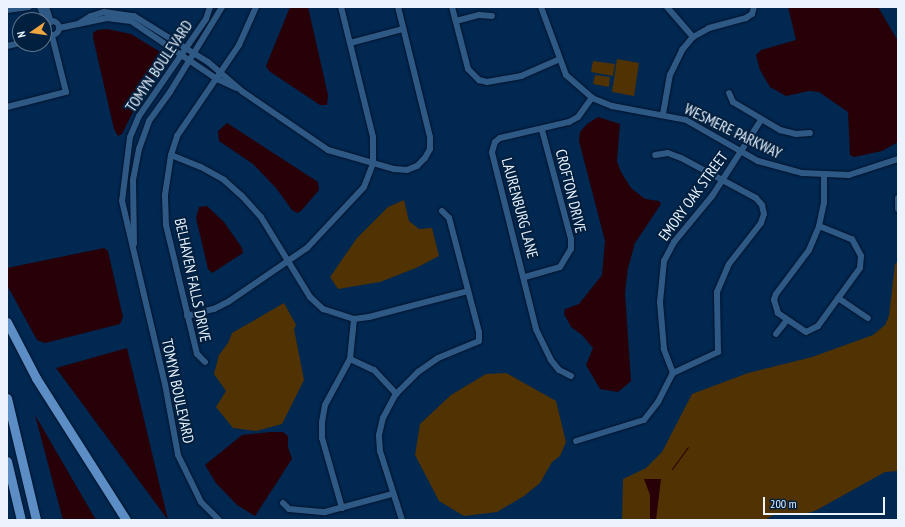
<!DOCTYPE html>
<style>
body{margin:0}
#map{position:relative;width:905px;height:527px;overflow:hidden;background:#002851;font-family:"PT Sans Narrow",sans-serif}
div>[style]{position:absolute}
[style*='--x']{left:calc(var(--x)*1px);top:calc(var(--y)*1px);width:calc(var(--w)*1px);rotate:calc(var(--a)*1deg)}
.green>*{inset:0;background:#503203}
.water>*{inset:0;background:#280008}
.stream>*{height:1px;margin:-0.5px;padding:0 0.5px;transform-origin:0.5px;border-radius:0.5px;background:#280008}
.roads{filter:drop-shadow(0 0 1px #001127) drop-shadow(0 0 1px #001127)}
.minor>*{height:6px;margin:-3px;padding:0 3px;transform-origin:3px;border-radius:3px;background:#2f5985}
.minor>.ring{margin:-3px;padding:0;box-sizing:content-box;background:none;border:6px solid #2f5985;border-radius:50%}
.highway>*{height:9px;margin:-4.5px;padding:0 4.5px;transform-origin:4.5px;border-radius:4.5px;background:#5c8ec5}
span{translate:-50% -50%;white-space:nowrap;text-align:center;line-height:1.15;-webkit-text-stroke:4px #011f3e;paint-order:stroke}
.street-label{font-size:15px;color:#eaf3fe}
.frame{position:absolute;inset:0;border:8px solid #eaf3fe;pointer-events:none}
.north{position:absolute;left:12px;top:12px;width:40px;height:40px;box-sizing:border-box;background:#011f3e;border:1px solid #5e748b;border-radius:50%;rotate:257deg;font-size:11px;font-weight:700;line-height:16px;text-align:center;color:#eaf3fe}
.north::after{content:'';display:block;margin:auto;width:14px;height:18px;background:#f0a63e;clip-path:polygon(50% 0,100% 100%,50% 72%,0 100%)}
.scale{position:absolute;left:763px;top:497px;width:122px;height:18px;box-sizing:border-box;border:2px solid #eaf3fe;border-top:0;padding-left:5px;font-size:12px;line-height:14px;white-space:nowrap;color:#eaf3fe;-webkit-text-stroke:3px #011f3e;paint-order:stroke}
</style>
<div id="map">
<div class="green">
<i style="clip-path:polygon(617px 59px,639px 63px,634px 96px,612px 92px)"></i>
<i style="clip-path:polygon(593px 61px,615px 64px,613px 76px,591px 72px)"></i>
<i style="clip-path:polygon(595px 75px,610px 77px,609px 87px,593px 84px)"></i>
<i style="clip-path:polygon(404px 200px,409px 221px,419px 229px,432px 228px,439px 256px,416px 268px,380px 282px,338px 289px,330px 277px,357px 238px,388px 207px)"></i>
<i style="clip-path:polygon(898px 261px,898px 471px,885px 472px,815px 511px,803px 514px,776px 514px,764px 520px,622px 520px,623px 479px,646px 468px,662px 452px,692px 394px,748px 373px,812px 357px,873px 335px,885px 325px,889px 316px,895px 264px)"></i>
<i style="clip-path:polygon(284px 303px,296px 325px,294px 329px,304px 380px,282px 424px,256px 431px,233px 428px,216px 407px,226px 391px,214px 374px,219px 355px,228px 343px,232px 333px)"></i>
<i style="clip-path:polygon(506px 373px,556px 401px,566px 442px,560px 456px,552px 462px,540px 483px,524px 496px,497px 512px,464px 516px,439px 501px,415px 455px,420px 424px,451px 395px,486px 374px)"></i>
</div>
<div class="water">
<i style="clip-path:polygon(290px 7px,308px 7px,328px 95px,327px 105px,320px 105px,269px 71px,266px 66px)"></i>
<i style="clip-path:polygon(788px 7px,878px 7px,898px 41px,898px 142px,882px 151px,854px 157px,850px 155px,848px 112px,819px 92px,809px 91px,786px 96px,770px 87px,760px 70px,756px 55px,761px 50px,796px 40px)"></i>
<i style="clip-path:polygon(107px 29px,131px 34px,162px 53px,166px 59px,144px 90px,122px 134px,118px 136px,114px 129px,93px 38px,93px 33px,97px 30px)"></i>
<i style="clip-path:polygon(598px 117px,620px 124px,617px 161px,621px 172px,631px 188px,645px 199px,659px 201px,661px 204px,635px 243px,628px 268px,625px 293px,631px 381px,618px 392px,600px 389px,586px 365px,593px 348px,582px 335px,571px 327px,564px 314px,565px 309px,579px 304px,602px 275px,605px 241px,579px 141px,580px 132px,587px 124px)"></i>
<i style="clip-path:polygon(227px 123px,318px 182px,319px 190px,301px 211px,297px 213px,292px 210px,276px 188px,253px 164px,219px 141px,218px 131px)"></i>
<i style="clip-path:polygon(207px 206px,224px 222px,242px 248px,243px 253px,212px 273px,208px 269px,196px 218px,199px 207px)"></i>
<i style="clip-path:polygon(104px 248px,108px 251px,123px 317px,120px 324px,45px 343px,37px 340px,7px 285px,7px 268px)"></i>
<i style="clip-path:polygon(127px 348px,168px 520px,56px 368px)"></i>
<i style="clip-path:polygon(35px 415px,96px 520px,63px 520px)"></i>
<i style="clip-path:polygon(270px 432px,283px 432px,288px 436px,288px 447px,292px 459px,255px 516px,237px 505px,216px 483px,205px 465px,242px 435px)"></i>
<i style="clip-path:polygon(644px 479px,661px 479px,656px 520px,650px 520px,650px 495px)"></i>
</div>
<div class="stream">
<i style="--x:672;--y:469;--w:27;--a:-54"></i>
</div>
<div class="roads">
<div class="minor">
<i style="--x:40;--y:7;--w:18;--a:68"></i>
<i style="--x:46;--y:7;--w:16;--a:72"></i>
<i style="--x:210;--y:7;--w:13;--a:108"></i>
<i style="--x:206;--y:19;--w:118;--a:124.6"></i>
<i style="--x:139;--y:116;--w:23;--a:113"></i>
<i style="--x:130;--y:137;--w:64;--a:97.1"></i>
<i style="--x:122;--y:201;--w:188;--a:76.8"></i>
<i style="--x:165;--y:384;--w:72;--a:79.6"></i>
<i style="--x:178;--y:455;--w:52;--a:63.9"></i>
<i style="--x:201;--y:502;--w:25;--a:45"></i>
<i style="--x:452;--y:7;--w:64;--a:75.5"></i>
<i style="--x:468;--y:69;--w:16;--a:45"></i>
<i style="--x:479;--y:80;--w:8;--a:14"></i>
<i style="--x:487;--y:82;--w:35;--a:-10"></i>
<i style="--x:521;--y:76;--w:40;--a:-23.4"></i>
<i style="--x:541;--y:7;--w:72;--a:69.8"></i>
<i style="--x:566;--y:75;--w:35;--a:41"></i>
<i style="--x:592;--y:98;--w:22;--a:22"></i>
<i style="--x:612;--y:106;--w:75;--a:10.7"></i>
<i style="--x:686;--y:120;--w:83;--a:29.7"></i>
<i style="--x:758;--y:161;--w:46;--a:15.3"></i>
<i style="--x:802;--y:173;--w:47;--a:2.4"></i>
<i style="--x:849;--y:175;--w:52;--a:-18.1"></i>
<i style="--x:667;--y:7;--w:40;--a:49"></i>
<i style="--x:7;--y:10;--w:22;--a:-8"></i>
<i style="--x:456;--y:21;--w:24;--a:-15"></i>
<i style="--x:479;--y:15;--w:13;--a:4"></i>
<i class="ring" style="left:45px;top:21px;width:8px;height:8px"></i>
<i style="--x:78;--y:24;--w:15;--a:-32"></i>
<i style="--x:91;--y:16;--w:14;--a:-17"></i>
<i style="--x:104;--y:12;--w:30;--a:8"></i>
<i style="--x:134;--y:16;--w:87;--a:31.9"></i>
<i style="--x:208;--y:62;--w:46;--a:40.6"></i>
<i style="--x:243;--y:92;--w:103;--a:34.3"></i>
<i style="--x:328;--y:150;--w:69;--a:16.1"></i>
<i style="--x:394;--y:169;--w:13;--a:4"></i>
<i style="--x:407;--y:170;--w:11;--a:-22"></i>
<i style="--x:417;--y:166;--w:11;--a:-45"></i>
<i style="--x:425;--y:158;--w:10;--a:-61"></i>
<i style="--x:430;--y:149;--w:12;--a:-90"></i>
<i style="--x:430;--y:137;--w:134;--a:-103.8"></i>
<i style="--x:59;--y:28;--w:49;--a:-11.8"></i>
<i style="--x:107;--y:18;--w:24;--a:7"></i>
<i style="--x:131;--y:21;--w:104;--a:34"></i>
<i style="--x:217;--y:79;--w:21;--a:25"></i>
<i style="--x:350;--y:43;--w:55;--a:-14.8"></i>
<i style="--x:7;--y:46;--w:13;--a:-13"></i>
<i style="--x:729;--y:93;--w:10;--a:66"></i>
<i style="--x:733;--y:102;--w:55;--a:30.8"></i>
<i style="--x:780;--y:130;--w:16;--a:14"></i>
<i style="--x:796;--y:134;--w:14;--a:-4"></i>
<i style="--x:7;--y:107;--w:61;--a:-14.3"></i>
<i style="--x:66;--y:92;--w:58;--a:-104"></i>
<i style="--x:663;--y:114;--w:40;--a:-80"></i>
<i style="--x:670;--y:75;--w:28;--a:-64"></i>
<i style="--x:682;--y:50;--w:17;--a:-50"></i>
<i style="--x:693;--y:37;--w:18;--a:-29"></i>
<i style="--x:709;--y:28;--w:38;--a:-15"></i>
<i style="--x:746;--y:18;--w:7;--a:-34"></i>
<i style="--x:752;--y:14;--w:7;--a:-74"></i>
<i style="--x:171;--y:155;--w:32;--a:22"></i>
<i style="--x:201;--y:167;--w:26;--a:29"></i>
<i style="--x:224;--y:180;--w:24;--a:42"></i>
<i style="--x:242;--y:196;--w:28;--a:48"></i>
<i style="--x:261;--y:217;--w:94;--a:58.5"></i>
<i style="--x:310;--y:297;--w:18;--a:43"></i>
<i style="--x:323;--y:309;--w:33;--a:18"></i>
<i style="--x:354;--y:319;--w:15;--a:-8"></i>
<i style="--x:369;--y:317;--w:102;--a:-14.7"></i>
<i style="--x:898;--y:198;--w:11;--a:90"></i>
<i style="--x:819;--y:226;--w:35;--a:22"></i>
<i style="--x:852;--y:239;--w:19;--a:62"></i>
<i style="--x:861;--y:256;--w:12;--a:95"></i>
<i style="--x:860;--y:268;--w:72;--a:125.9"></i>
<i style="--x:818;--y:326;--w:13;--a:153"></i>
<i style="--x:806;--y:332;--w:34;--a:-146"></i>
<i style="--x:778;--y:313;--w:14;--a:-107"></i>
<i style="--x:774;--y:300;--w:6;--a:-72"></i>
<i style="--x:776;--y:294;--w:55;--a:-53.1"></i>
<i style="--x:809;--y:250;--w:26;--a:-67"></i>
<i style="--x:819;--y:226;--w:24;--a:-78"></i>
<i style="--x:824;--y:203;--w:27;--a:-90"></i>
<i style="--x:134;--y:244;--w:64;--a:-90.9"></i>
<i style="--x:133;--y:180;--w:32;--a:-79"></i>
<i style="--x:139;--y:149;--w:30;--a:-70"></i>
<i style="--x:149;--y:121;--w:36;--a:-54"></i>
<i style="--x:170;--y:92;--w:100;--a:-58.5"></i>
<i style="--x:525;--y:277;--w:36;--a:-16"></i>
<i style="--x:560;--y:267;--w:21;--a:-59"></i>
<i style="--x:571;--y:249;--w:10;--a:-90"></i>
<i style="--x:571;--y:239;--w:113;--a:-104.9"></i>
<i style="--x:838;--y:298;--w:36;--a:34"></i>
<i style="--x:187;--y:316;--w:28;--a:-15"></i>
<i style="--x:214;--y:309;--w:16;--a:-27"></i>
<i style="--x:228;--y:302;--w:96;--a:-34.4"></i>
<i style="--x:307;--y:248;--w:83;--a:-46.9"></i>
<i style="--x:364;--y:187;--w:26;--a:-69"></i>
<i style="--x:373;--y:163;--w:26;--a:-90"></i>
<i style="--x:373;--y:137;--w:134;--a:-103.8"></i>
<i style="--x:776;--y:334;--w:18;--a:-52"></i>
<i style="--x:350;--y:359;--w:26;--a:25"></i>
<i style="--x:374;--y:370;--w:33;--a:47"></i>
<i style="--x:205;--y:362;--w:11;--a:-135"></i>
<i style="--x:197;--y:354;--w:133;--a:-103.5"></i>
<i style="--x:166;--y:225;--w:30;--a:-92"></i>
<i style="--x:165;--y:195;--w:40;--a:-81.5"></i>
<i style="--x:171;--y:155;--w:20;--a:-72"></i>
<i style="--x:177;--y:136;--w:110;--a:-55.7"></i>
<i style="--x:239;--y:45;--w:42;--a:-65.9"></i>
<i style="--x:673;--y:373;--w:26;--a:-111"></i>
<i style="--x:664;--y:349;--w:47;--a:-94.9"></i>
<i style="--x:660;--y:302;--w:41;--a:-84.4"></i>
<i style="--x:664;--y:261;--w:21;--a:-62"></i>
<i style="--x:674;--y:242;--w:60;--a:-50.4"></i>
<i style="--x:712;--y:196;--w:90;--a:-57.2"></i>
<i style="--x:571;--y:376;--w:13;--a:-153"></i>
<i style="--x:559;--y:370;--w:13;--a:-129"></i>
<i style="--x:551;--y:360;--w:34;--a:-116"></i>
<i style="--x:536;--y:329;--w:182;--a:-104"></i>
<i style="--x:492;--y:152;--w:10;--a:-73"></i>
<i style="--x:495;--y:142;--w:6;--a:-39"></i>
<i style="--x:500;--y:138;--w:71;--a:-13.1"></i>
<i style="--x:569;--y:122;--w:10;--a:-29"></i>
<i style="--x:578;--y:117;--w:24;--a:-54"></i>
<i style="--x:576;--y:441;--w:71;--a:-17.2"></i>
<i style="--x:644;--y:420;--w:23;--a:-52"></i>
<i style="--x:658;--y:402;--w:33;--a:-63"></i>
<i style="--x:673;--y:373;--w:50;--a:-25"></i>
<i style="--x:718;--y:352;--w:60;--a:-91"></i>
<i style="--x:717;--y:292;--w:30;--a:-67"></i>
<i style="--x:729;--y:264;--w:52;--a:-52"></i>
<i style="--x:761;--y:223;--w:9;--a:-72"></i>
<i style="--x:764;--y:214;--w:9;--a:-103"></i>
<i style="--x:762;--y:205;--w:9;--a:-131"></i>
<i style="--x:756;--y:198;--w:85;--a:-151.9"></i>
<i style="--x:681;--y:158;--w:14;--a:-159"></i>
<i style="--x:668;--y:153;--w:13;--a:171"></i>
<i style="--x:283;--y:503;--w:8;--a:45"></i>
<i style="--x:289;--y:509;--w:36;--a:5"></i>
<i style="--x:325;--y:512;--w:69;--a:-15"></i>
<i style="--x:342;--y:508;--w:73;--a:-105.9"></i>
<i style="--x:322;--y:438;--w:16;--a:-90"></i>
<i style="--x:322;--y:422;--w:17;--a:-80"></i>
<i style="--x:325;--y:405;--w:52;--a:-61.5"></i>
<i style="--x:350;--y:359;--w:40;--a:-84.3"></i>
<i style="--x:402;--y:520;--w:72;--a:-107.7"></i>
<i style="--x:380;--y:451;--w:16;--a:-94"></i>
<i style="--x:379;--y:435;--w:17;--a:-77"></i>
<i style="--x:383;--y:418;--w:27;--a:-62"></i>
<i style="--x:396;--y:394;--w:31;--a:-45"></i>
<i style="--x:418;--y:372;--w:24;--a:-35"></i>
<i style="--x:438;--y:358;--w:44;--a:-22.5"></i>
<i style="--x:479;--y:341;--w:9;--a:-90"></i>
<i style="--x:479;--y:332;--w:118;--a:-104.7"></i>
<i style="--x:449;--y:218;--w:10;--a:-135"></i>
</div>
<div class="highway">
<i style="--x:7;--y:322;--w:63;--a:62.6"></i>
<i style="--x:36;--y:378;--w:168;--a:57.6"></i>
<i style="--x:7;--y:398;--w:125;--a:76.6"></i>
<i style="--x:7;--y:461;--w:61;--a:76.7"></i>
</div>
</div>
<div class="street-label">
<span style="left:159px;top:66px;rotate:-56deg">TOMYN BOULEVARD</span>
<span style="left:733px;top:131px;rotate:26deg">WESMERE PARKWAY</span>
<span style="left:571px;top:191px;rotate:76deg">CROFTON DRIVE</span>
<span style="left:693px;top:196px;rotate:-54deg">EMORY OAK STREET</span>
<span style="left:520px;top:208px;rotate:75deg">LAURENBURG LANE</span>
<span style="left:193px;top:280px;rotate:78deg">BELHAVEN FALLS DRIVE</span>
<span style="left:178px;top:391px;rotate:78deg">TOMYN BOULEVARD</span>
</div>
<div class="frame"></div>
<div class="north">N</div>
<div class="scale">200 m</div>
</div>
